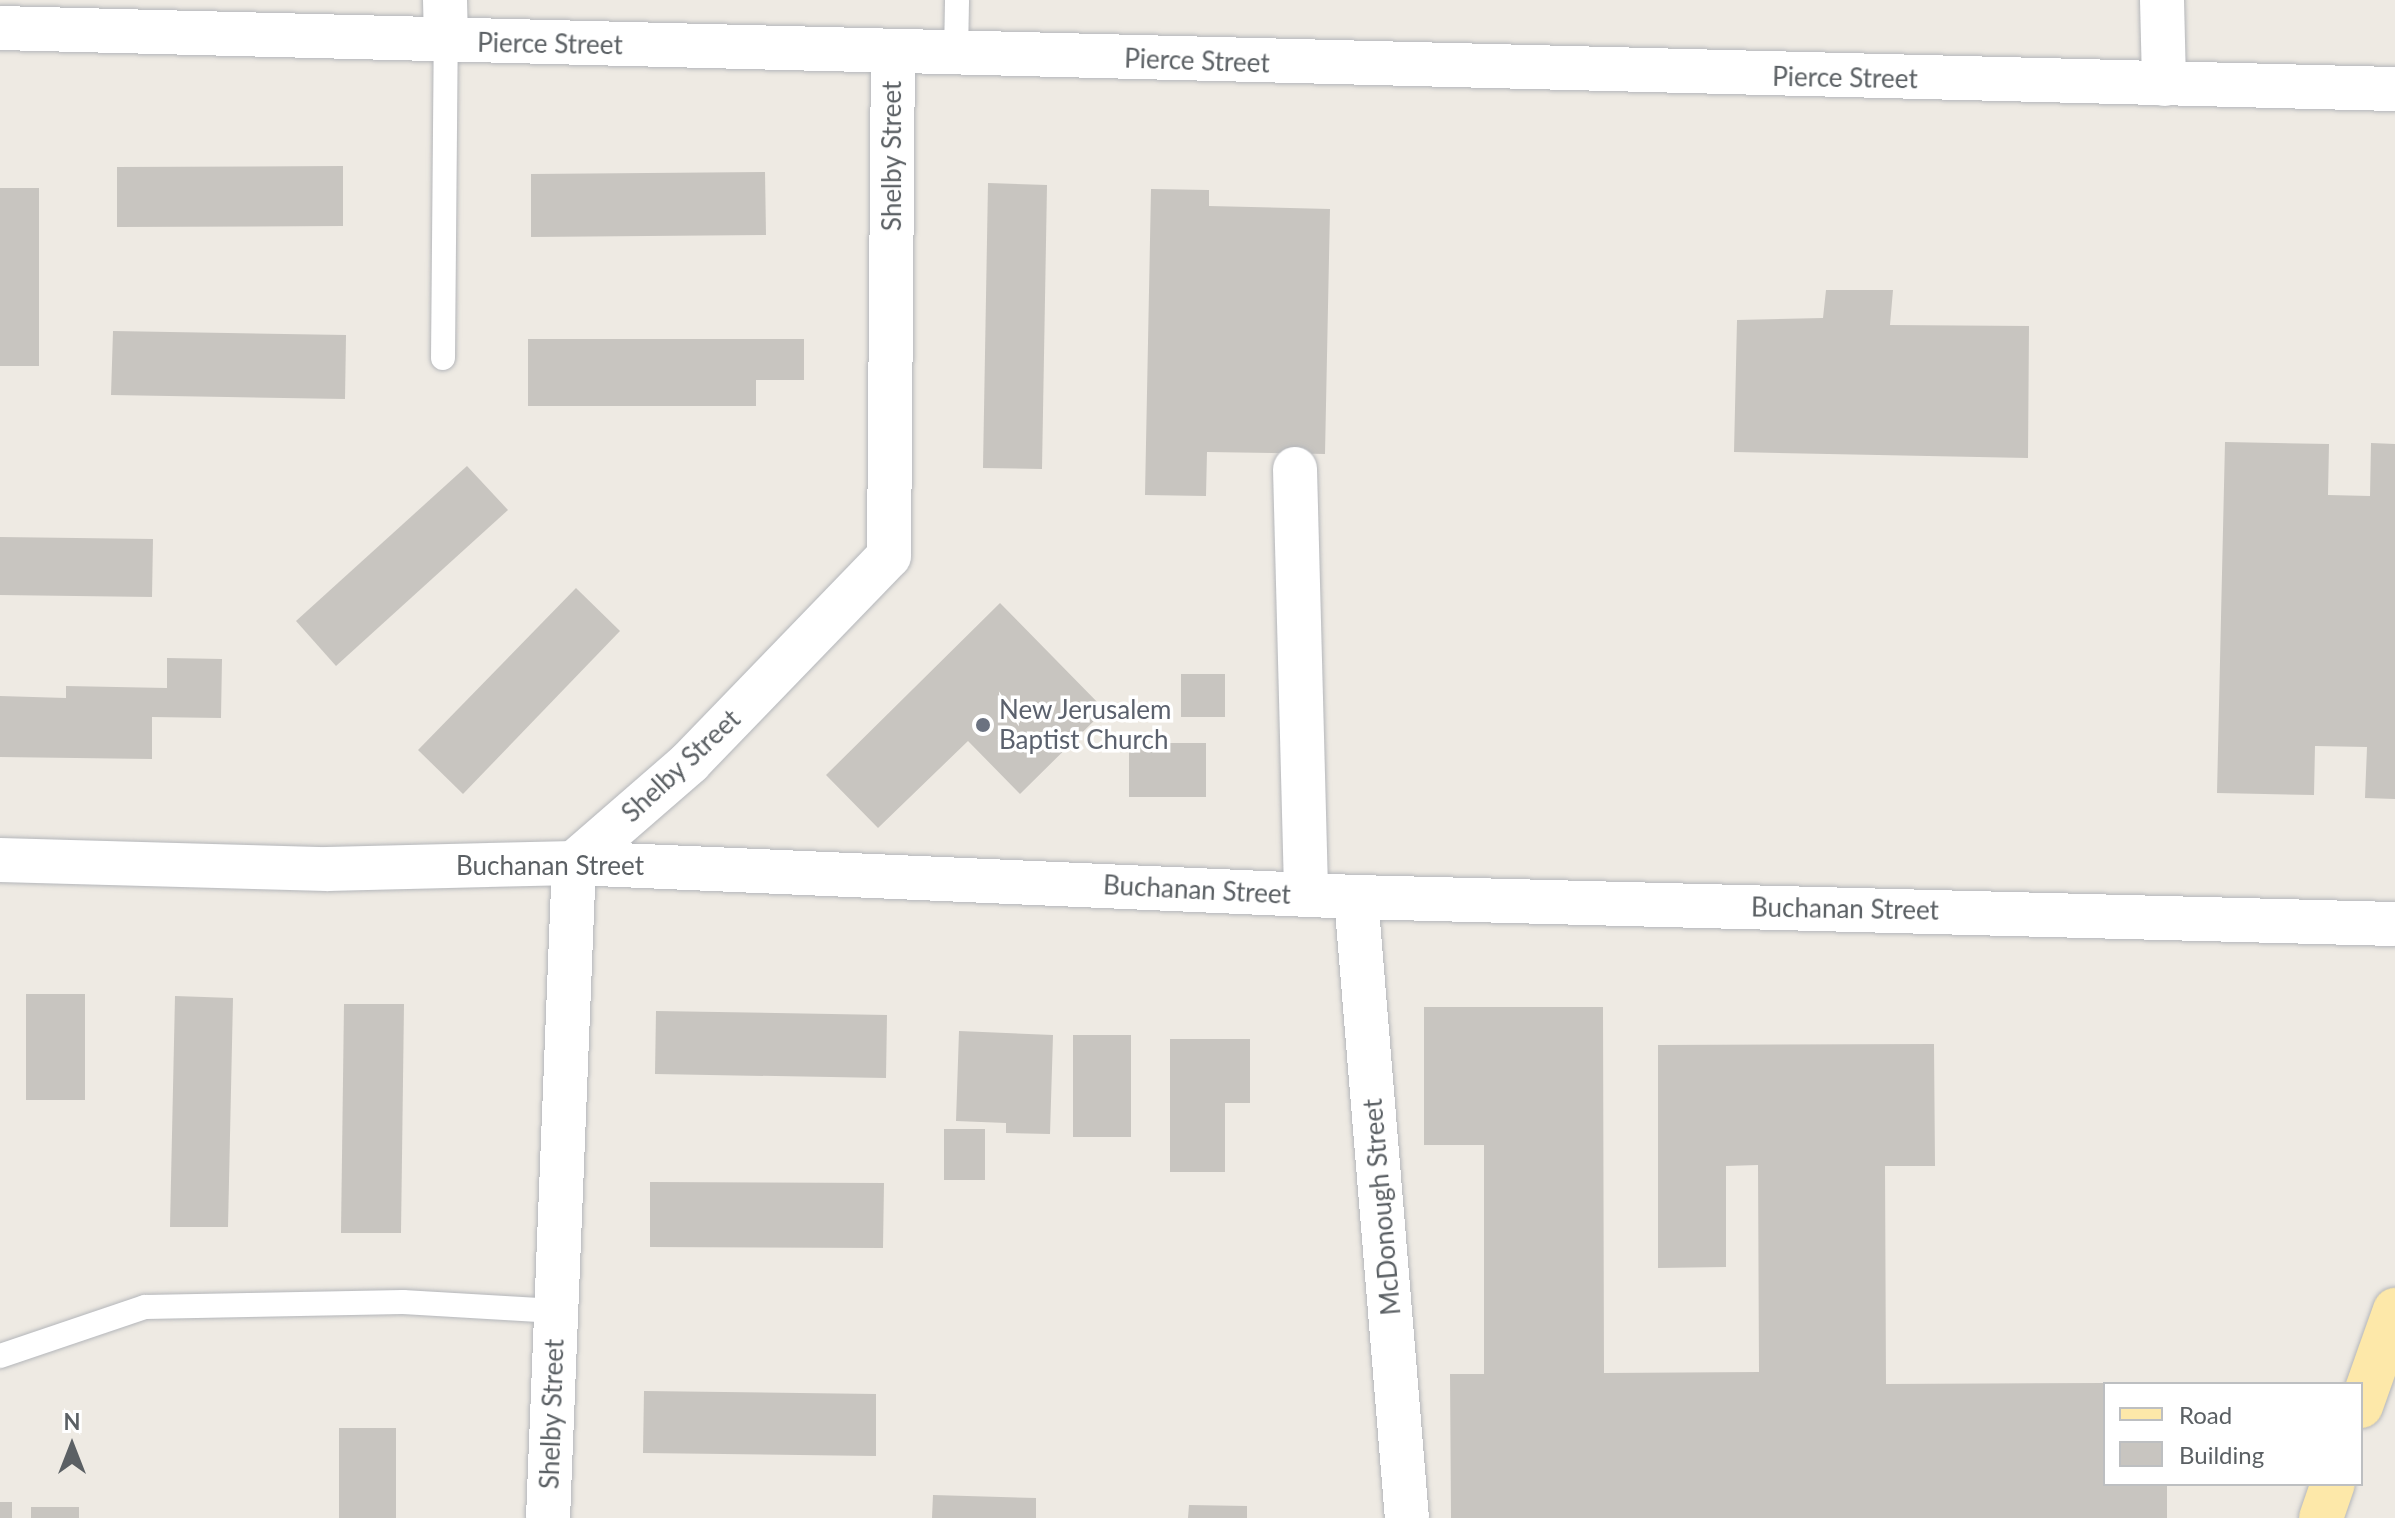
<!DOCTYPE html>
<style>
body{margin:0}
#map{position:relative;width:2395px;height:1518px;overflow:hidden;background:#eeeae3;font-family:Lato,sans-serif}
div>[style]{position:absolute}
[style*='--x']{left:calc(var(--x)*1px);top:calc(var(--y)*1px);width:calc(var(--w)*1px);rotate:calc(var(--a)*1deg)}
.building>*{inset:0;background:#c8c5c0}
.roads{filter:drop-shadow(0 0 2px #b4b6ba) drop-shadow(0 0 2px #b4b6ba)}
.service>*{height:24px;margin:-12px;padding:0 12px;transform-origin:12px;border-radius:12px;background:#fff}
.minor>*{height:44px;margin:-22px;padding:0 22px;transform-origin:22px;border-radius:22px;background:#fff}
.primary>*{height:44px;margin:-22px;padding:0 22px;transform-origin:22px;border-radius:22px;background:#fde8a9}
.dots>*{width:22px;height:22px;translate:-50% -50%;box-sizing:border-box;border:4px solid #fff;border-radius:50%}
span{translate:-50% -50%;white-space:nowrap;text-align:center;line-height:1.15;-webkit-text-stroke:7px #fff;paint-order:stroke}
.street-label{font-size:26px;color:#5b6064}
.worship-label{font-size:26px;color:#5b616d}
.left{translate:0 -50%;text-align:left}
.legend{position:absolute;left:2103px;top:1382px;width:260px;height:104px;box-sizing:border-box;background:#fff;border:2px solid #bdbfc1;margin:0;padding:10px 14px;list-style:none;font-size:24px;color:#5b6064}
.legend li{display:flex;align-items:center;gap:16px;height:40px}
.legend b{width:40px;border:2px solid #bdbfc1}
.north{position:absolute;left:32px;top:1406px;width:80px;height:80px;-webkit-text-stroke:6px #fff;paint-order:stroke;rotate:0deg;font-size:22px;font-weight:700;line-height:32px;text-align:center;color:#5b6064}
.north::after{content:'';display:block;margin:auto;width:28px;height:36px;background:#5b6064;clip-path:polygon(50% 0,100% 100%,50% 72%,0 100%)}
</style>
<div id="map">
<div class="building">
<i style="clip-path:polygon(343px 166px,343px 226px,117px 227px,117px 167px)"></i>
<i style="clip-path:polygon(765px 172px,766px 235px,531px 237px,531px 174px)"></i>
<i style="clip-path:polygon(988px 183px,1047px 185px,1042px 469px,983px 468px)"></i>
<i style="clip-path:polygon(0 188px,39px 188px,39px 366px,0 366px)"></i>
<i style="clip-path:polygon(1151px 189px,1209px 190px,1209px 206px,1330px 209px,1325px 454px,1207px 452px,1206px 496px,1145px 495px)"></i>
<i style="clip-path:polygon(1826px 290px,1893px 290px,1890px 325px,2029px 326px,2028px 458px,1734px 452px,1737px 320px,1823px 318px)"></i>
<i style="clip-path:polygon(113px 331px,346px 335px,345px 399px,111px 395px)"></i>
<i style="clip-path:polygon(528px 339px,804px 339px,804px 380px,756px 380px,756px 406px,528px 406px)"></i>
<i style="clip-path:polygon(2225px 442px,2329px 444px,2328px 495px,2370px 496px,2371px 443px,2395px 444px,2395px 799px,2365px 798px,2367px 747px,2315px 746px,2314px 795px,2217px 793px)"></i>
<i style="clip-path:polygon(467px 466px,508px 510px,336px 666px,296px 621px)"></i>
<i style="clip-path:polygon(0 537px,153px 539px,152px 597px,0 595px)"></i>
<i style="clip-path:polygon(576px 588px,620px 631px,463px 794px,418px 750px)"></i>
<i style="clip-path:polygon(1000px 603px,1105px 710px,1020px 794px,968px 741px,878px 828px,826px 775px)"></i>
<i style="clip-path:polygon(167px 658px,222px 659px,221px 718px,152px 717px,152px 759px,0 757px,0 696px,66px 698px,66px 686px,167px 688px)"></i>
<i style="clip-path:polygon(1181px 674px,1225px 674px,1225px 717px,1181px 717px)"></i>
<i style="clip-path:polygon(1129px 743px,1206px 743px,1206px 797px,1129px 797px)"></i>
<i style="clip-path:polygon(26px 994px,85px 994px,85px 1100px,26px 1100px)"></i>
<i style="clip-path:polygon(175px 996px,233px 998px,228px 1227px,170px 1227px)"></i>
<i style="clip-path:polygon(344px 1004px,404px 1004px,401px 1233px,341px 1233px)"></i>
<i style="clip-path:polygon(1424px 1007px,1603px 1007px,1604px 1373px,1759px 1372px,1758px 1165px,1726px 1166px,1726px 1267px,1658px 1268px,1658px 1045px,1934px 1044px,1935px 1166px,1885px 1166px,1886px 1384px,2105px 1383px,2105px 1484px,2167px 1484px,2167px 1518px,1451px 1518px,1450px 1374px,1484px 1374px,1484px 1145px,1424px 1145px)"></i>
<i style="clip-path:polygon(656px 1011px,887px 1015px,886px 1078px,655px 1074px)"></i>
<i style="clip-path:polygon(959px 1031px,1053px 1035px,1050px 1134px,1006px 1133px,1006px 1123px,956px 1121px)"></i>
<i style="clip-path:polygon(1073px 1035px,1131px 1035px,1131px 1137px,1073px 1137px)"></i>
<i style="clip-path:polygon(1170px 1039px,1250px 1039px,1250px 1103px,1225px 1103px,1225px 1172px,1170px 1172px)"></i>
<i style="clip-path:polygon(944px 1129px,985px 1129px,985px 1180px,944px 1180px)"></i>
<i style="clip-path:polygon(650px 1182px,884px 1183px,883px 1248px,650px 1247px)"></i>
<i style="clip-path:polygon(644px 1391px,876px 1394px,876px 1456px,643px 1453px)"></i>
<i style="clip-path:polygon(339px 1428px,396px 1428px,396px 1518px,339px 1518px)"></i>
<i style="clip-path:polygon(933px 1495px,1036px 1498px,1036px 1518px,932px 1518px)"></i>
<i style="clip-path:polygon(0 1502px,12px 1502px,12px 1518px,0 1518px)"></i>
<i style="clip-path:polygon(1189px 1505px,1247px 1506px,1247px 1518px,1188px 1518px)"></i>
<i style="clip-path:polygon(31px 1507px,79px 1507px,79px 1518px,31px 1518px)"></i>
</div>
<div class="roads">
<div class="service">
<i style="--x:956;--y:54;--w:54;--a:-88.9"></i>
<i style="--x:443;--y:358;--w:317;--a:-89.5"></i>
<i style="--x:0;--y:1356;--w:153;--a:-18.7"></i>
<i style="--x:145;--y:1307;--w:258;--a:-1.1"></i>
<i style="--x:403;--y:1302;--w:153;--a:3.4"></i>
</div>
<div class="minor">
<i style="--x:445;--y:0;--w:41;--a:88.6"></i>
<i style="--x:2162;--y:0;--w:84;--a:88.6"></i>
<i style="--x:0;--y:28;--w:2396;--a:1.46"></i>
<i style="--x:1295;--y:469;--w:426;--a:88.5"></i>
<i style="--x:0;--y:860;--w:327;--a:1.6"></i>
<i style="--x:327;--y:869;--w:247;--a:-1.4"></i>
<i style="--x:574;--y:863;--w:783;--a:2.49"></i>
<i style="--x:1356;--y:897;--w:1039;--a:1.49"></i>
<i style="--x:1356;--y:897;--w:623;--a:85.31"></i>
<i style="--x:548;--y:1518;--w:656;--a:-87.73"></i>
<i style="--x:574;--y:863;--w:154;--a:-41"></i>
<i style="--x:690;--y:762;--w:286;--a:-46"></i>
<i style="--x:889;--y:556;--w:504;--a:-89.55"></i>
</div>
<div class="primary">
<i style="--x:2361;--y:1406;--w:102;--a:-70.5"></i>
<i style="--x:2321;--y:1518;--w:36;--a:-71"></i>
</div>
</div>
<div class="dots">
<i style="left:983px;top:725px;background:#6b7280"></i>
</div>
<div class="street-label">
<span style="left:550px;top:44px;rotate:1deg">Pierce Street</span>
<span style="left:1197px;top:61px;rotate:2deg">Pierce Street</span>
<span style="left:1845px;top:78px;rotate:1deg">Pierce Street</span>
<span style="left:892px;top:156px;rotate:-90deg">Shelby Street</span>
<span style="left:681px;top:766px;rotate:-43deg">Shelby Street</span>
<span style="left:550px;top:866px">Buchanan Street</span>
<span style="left:1197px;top:890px;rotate:3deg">Buchanan Street</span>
<span style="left:1845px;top:909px;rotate:1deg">Buchanan Street</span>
<span style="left:1382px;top:1207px;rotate:-95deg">McDonough Street</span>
<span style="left:552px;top:1414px;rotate:-88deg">Shelby Street</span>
</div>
<div class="worship-label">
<span class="left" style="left:999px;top:725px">New Jerusalem<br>Baptist Church</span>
</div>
<ul class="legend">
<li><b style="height:10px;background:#fde8a9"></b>Road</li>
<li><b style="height:22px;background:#c8c5c0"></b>Building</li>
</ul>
<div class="north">N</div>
</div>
